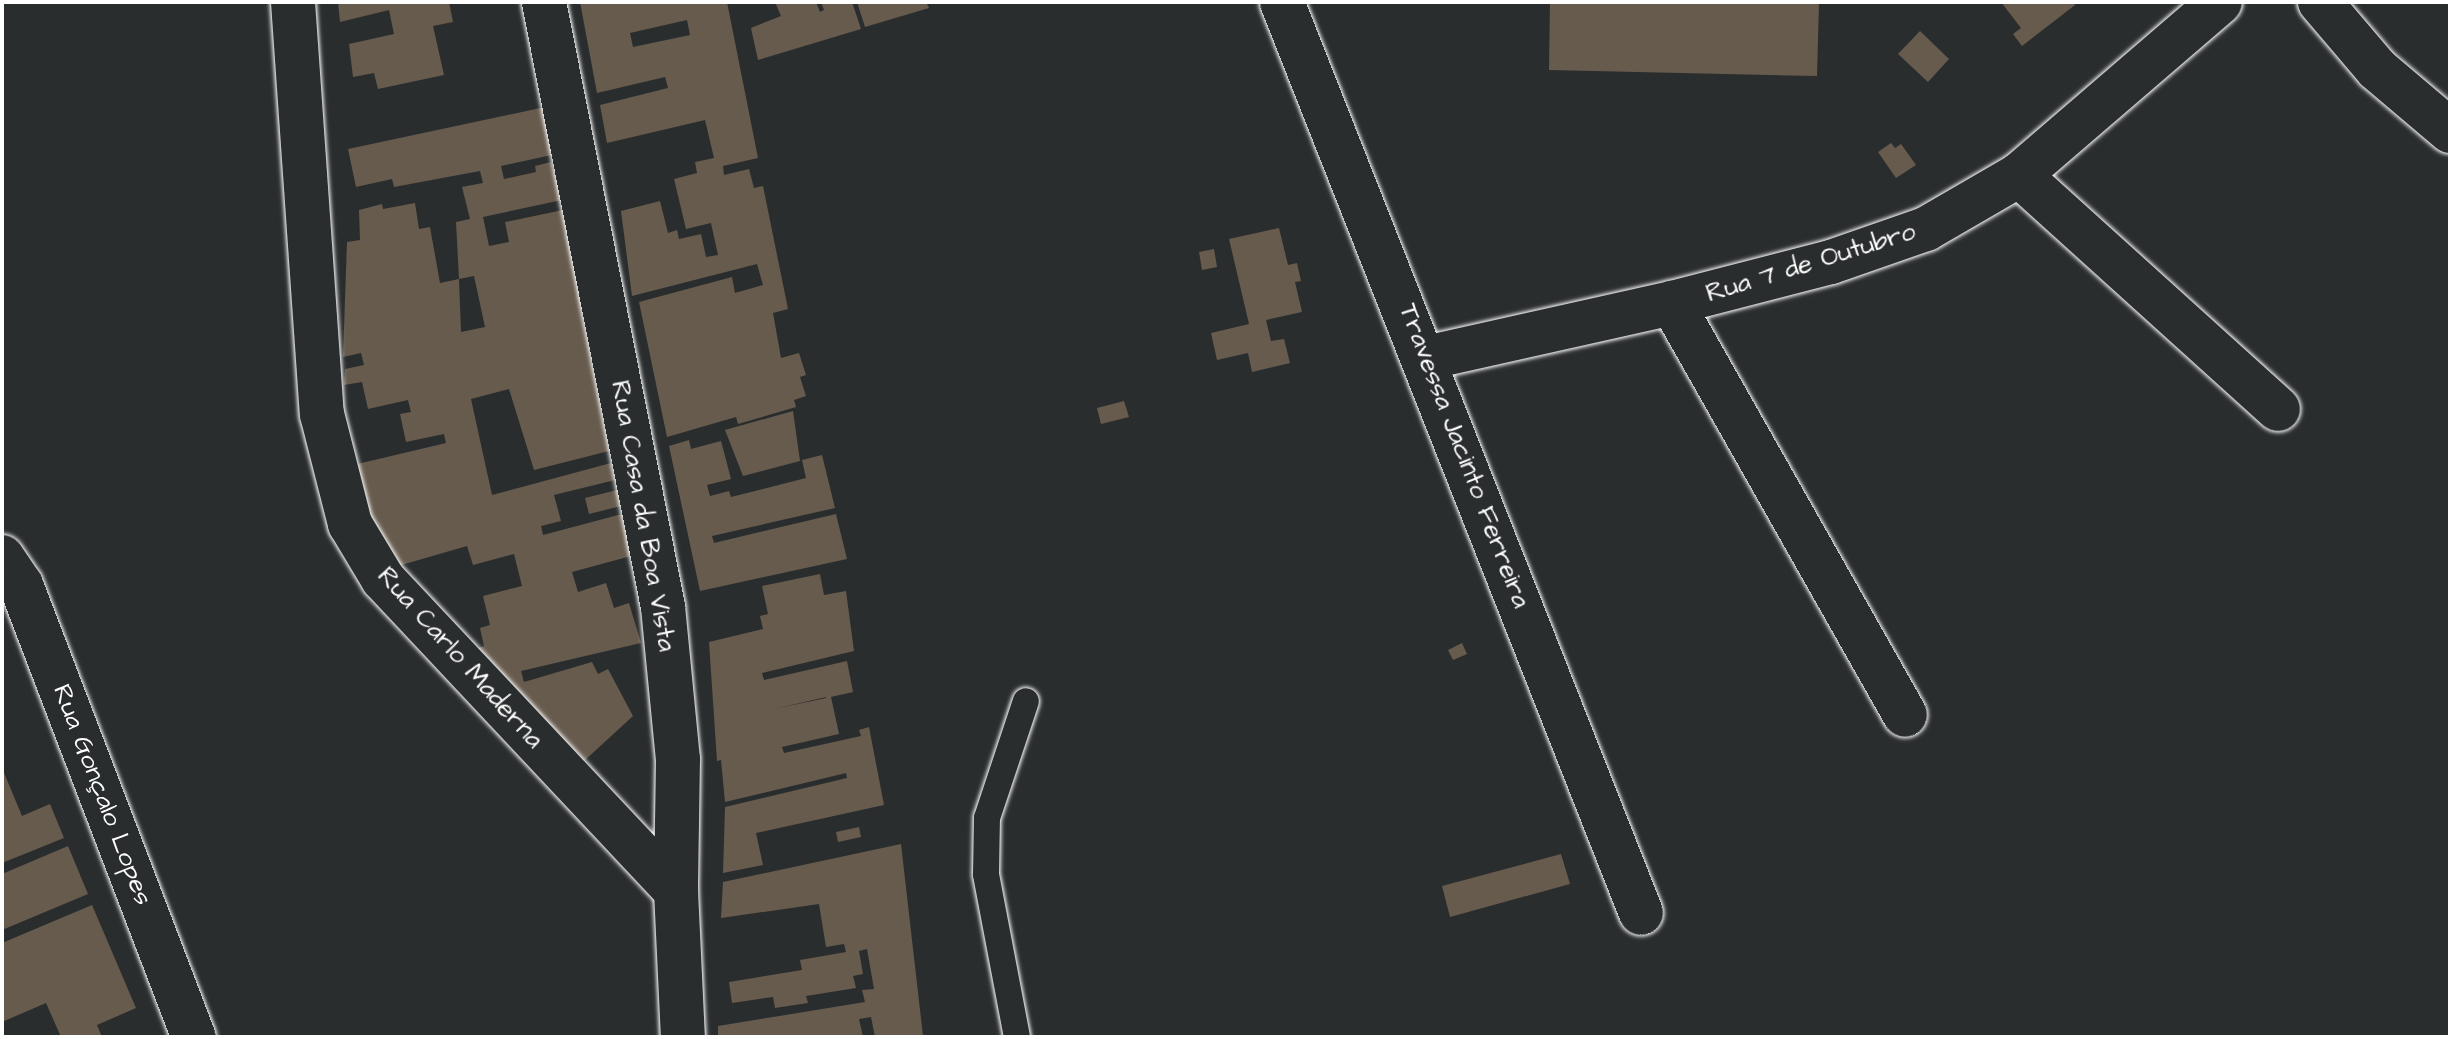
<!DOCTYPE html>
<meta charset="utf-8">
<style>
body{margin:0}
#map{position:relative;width:2452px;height:1039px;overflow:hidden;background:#2a2d2e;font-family:"Architects Daughter",sans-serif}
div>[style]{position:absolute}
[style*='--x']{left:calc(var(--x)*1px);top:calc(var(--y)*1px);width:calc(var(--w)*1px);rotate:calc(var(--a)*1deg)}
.building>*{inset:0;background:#675b4e}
.roads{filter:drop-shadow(0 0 2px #fff) drop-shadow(0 0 2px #fff)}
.service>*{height:26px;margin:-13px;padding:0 13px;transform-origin:13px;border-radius:13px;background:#2a2d2e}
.minor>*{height:44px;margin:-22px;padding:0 22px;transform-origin:22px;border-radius:22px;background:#2a2d2e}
span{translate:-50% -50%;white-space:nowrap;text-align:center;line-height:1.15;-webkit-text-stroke:8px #2a2d2e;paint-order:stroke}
.street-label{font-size:26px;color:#fff}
.frame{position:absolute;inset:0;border:4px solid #fff;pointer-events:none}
</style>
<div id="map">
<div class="building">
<i style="clip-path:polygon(338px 2px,449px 2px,453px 22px,433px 26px,444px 75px,378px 89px,374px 73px,353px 77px,349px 44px,394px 34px,389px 10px,340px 22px)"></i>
<i style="clip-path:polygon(evenodd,580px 2px,727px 2px,758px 158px,723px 166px,724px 175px,749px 169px,754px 188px,763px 186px,788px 309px,773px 313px,781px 358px,799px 353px,806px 375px,800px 377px,806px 396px,794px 400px,796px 407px,738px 424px,736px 417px,667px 437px,639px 302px,732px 277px,735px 293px,763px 285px,757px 264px,632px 296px,621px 211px,660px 201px,668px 233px,677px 230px,679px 239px,701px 234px,706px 257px,718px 255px,711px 223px,686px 229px,674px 179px,697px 173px,695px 162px,714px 158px,705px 120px,607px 143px,600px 105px,668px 88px,665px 77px,597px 93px,580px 2px,687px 20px,690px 35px,633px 47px,630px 33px,687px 20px)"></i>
<i style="clip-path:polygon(775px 2px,816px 2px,820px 12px,824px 10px,821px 2px,852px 2px,861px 29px,758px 60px,751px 28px,781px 16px)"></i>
<i style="clip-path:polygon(857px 2px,926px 2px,929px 8px,865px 27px)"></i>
<i style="clip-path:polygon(1550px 2px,1819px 2px,1817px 76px,1549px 70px)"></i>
<i style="clip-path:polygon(2001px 2px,2073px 2px,2075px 5px,2022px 46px,2013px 34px,2021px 28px)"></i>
<i style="clip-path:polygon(1920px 31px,1949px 59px,1928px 82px,1898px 54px)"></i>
<i style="clip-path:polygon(545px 107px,556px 154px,501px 166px,504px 179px,536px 172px,535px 166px,551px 162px,562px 200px,483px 217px,489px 246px,509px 242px,505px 222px,563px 210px,571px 255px,579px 254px,590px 307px,581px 309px,609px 451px,534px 470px,509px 389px,471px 399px,492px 495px,611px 463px,615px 480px,554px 495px,561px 521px,541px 526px,543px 535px,622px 514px,631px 556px,572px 572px,578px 592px,606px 583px,614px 608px,629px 603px,641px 643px,521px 671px,524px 682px,592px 662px,598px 674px,608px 669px,633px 716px,572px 772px,467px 652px,484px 646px,480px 628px,490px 625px,483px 596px,522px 586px,514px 554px,473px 565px,467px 546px,391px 568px,371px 514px,362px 516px,349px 466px,446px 443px,444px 434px,406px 442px,400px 414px,411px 412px,408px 400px,368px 409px,362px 382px,344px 385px,345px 369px,364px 365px,361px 353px,343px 357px,347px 242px,360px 240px,359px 210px,382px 204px,383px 209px,415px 203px,419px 229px,430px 227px,440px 283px,459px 279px,461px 332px,485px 327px,474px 276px,459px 279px,456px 222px,470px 219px,462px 187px,483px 183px,480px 171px,394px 187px,392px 179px,356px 187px,348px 149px)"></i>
<i style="clip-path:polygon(1891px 143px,1895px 148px,1901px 144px,1916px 165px,1896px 178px,1878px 152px)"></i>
<i style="clip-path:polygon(1279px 228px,1288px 265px,1297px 263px,1301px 281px,1295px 282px,1302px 312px,1266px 320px,1271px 341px,1284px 339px,1290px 363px,1252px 372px,1248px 353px,1217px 360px,1211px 333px,1249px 324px,1229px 239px)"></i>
<i style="clip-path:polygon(1214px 249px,1217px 267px,1202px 270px,1199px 252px)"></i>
<i style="clip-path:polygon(1124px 401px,1129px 417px,1101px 424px,1097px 408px)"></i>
<i style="clip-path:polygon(793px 411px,800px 461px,743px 476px,725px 430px)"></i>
<i style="clip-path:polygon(689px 440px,691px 449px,721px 441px,731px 479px,707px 485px,710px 496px,729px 491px,731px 497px,806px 478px,802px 460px,822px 455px,835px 508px,712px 536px,714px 543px,836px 514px,847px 559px,700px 591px,669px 446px)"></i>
<i style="clip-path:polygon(617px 490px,621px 506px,589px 514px,585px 498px)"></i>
<i style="clip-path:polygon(evenodd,820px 574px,824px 595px,846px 591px,854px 651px,762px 673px,764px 680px,847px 661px,853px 692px,831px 697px,839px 734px,782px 747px,784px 753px,861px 736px,859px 730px,869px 727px,884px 805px,756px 833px,763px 865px,723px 873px,725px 807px,847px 778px,846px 773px,725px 802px,721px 760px,717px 761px,709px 642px,763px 629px,760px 616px,768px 614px,762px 586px,820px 574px,826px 697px,826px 698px,774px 709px,826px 697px)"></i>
<i style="clip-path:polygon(1462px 643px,1467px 654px,1453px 660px,1448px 650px)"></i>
<i style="clip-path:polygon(2px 768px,22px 816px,50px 804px,64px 838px,2px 863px)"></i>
<i style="clip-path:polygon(859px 827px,861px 837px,838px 842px,836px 832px)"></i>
<i style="clip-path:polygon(901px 844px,923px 1036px,875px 1037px,871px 1017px,859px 1019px,863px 1037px,718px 1037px,718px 1026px,865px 1002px,862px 990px,874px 989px,867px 949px,859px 951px,863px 974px,853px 976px,856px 988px,806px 996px,808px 1003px,775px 1008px,773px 997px,732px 1003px,729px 982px,802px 970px,800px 960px,846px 952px,844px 944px,826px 947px,819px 904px,721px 918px,723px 882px)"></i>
<i style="clip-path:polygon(68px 846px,88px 894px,2px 930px,2px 874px)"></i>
<i style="clip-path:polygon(1561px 854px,1570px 884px,1450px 917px,1442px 886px)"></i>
<i style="clip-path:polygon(92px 905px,136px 1008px,97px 1025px,102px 1037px,61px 1037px,46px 1003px,2px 1022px,2px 943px)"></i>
</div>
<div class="roads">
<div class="service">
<i style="--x:1017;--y:1037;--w:166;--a:-100.8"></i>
<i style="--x:986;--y:874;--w:56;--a:-89"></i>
<i style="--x:987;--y:818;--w:123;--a:-71.6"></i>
</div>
<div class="minor">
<i style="--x:293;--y:2;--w:413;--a:86"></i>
<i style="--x:322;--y:414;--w:114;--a:75.7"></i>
<i style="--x:350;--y:524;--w:64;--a:59"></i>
<i style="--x:383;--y:579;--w:428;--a:46.8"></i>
<i style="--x:544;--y:2;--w:617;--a:78.87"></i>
<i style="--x:663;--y:607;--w:153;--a:84.4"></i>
<i style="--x:678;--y:759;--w:132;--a:90.9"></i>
<i style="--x:676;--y:891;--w:146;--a:87.3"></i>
<i style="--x:1282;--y:2;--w:979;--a:68.49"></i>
<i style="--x:2320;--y:2;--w:88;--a:49.6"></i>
<i style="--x:2377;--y:69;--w:96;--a:40.3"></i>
<i style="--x:2019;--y:175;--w:349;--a:42.1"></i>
<i style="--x:1672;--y:303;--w:473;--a:60.5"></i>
<i style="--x:1426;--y:358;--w:252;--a:-12.6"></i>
<i style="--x:1672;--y:303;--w:164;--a:-14.5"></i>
<i style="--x:1831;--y:262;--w:101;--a:-19.2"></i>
<i style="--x:1926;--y:229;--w:108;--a:-30.1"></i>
<i style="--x:2019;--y:175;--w:265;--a:-40.7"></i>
<i style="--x:2;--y:557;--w:34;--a:56"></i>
<i style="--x:21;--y:585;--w:484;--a:69.1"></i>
</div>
</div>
<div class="street-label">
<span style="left:1811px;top:263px;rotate:-17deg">Rua 7 de Outubro</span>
<span style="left:1464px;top:456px;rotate:69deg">Travessa Jacinto Ferreira</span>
<span style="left:643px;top:516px;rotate:80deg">Rua Casa da Boa Vista</span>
<span style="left:460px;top:658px;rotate:48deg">Rua Carlo Maderna</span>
<span style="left:102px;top:795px;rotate:69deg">Rua Gonçalo Lopes</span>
</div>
<div class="frame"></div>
</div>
